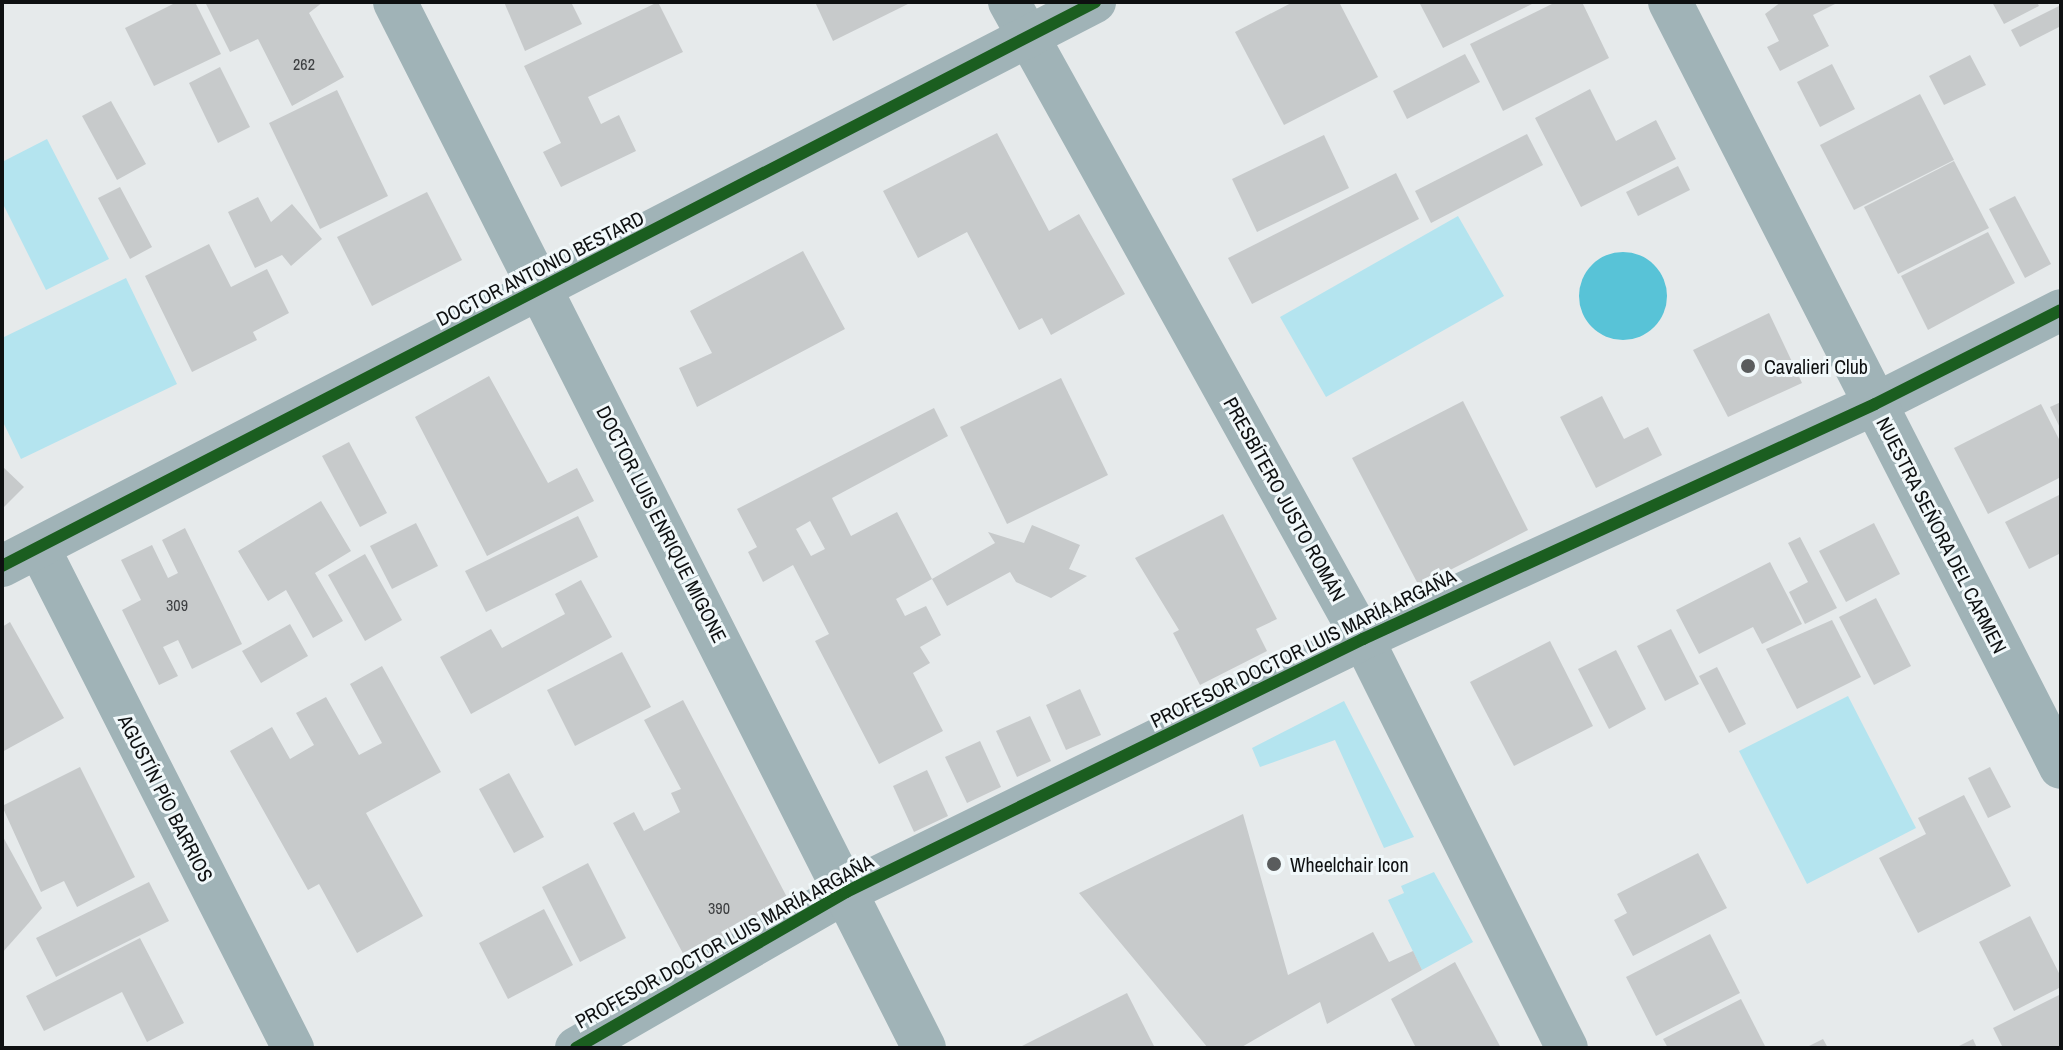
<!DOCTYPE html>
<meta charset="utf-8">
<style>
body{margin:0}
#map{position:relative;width:2063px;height:1050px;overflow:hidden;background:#e6eaeb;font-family:"Archivo Narrow",sans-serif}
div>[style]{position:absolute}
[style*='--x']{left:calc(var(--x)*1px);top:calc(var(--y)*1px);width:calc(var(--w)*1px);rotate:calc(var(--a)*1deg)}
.green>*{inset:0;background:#b4e4ef}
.water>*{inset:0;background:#58c3d7}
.round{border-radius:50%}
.building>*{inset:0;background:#c7cacb}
.minor>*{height:42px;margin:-21px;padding:0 21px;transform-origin:21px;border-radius:21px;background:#a0b3b7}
.tertiary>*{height:44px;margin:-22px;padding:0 22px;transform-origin:22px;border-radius:22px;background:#a0b3b7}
.cycleway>*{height:12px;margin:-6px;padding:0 6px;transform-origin:6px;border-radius:6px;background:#1b5e20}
.dots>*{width:22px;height:22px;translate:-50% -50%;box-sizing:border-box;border:4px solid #f1f8fa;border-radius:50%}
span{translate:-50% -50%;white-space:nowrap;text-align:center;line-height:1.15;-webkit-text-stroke:6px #f1f8fa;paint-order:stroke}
.number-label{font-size:16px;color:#3c3e40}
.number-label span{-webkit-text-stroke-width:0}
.street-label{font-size:20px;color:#0e1011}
.poi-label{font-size:20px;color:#0e1011}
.left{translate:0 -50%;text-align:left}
.frame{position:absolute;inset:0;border:4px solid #0e1011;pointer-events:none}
</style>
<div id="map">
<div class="green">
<i style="clip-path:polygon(47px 139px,109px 259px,46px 290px,2px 202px,2px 162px)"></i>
<i style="clip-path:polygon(1458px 216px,1504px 296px,1326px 397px,1280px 317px)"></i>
<i style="clip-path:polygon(126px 278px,177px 384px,21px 459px,2px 420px,2px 338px)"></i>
<i style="clip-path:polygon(1848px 696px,1916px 828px,1807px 884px,1739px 751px)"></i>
<i style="clip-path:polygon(1344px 701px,1414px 837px,1384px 848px,1335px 740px,1260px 767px,1252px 748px)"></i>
<i style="clip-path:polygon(1434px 872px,1473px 942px,1422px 970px,1388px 900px,1404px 893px,1401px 886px)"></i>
</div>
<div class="water">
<i class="round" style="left:1579px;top:252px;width:88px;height:88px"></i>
</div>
<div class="building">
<i style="clip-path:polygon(177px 2px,195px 2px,221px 54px,154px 86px,125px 28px)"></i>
<i style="clip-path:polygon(205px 2px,323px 2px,309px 13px,344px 77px,292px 106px,258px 39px,230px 52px)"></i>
<i style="clip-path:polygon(504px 2px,571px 2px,582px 24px,525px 51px)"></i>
<i style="clip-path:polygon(658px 2px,683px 52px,588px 97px,601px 124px,619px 115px,636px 151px,561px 187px,543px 152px,561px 143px,524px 66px)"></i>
<i style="clip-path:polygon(815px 2px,912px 2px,833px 41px)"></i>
<i style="clip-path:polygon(1293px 2px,1339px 2px,1378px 77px,1284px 125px,1235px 32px)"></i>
<i style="clip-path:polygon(1419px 2px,1536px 2px,1443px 48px)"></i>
<i style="clip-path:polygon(1556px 2px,1582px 2px,1609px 58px,1503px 111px,1470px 44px)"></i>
<i style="clip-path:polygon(1781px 2px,1839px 2px,1813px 15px,1829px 46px,1780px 71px,1767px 47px,1779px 41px,1765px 14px)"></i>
<i style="clip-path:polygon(1992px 2px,2037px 2px,2039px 6px,2004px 24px)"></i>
<i style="clip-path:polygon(2061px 5px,2061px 26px,2020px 47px,2011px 30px)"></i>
<i style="clip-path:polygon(1465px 54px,1480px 82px,1407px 119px,1393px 91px)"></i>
<i style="clip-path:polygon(1970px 55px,1986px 85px,1944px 105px,1929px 76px)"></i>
<i style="clip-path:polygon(1832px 64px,1855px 109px,1820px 127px,1797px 82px)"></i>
<i style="clip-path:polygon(220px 67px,250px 127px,218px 143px,189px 83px)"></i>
<i style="clip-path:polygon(1590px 89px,1616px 141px,1656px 120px,1676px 159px,1581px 207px,1535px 118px)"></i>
<i style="clip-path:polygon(337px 90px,388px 196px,320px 229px,269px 123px)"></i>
<i style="clip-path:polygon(1920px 94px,1954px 160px,1854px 210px,1820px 145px)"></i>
<i style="clip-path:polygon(111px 101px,146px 164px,117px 180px,82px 116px)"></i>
<i style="clip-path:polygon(997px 133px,1049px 231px,1079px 214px,1125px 294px,1051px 335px,1042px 318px,1019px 330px,967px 232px,918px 258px,883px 191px)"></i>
<i style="clip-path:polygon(1527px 134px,1543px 165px,1431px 223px,1415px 191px)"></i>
<i style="clip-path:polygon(1324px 135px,1349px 188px,1257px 232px,1232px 179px)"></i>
<i style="clip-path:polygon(1954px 161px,1989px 228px,1898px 274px,1864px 207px)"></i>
<i style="clip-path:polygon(1678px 166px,1690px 190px,1638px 216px,1626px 192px)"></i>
<i style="clip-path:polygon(1396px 173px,1419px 219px,1252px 304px,1228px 258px)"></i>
<i style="clip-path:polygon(120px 187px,152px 247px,130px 259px,98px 198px)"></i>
<i style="clip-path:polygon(427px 192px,462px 260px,372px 306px,337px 237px)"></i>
<i style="clip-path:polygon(2015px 196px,2051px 264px,2025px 278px,1989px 209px)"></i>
<i style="clip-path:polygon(258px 197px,271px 222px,292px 204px,322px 239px,291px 266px,282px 255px,255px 268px,228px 212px)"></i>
<i style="clip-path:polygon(1988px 232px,2015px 283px,1928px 330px,1901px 276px)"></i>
<i style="clip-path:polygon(209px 244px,231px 287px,267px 269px,289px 313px,253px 332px,257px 340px,192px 372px,145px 276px)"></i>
<i style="clip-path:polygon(803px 251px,845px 329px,697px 407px,679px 368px,712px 353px,690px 311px)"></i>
<i style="clip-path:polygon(1769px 313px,1802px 383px,1728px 417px,1693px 350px)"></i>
<i style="clip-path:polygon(489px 376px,548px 483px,577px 468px,594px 501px,487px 556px,415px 417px)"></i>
<i style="clip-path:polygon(1061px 378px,1108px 475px,1007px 524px,960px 427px)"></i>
<i style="clip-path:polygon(1602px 396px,1624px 439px,1648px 427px,1662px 455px,1596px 488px,1560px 417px)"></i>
<i style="clip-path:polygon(1463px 401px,1528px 530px,1419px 586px,1352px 458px)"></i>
<i style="clip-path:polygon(2061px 402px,2061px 430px,2050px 407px)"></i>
<i style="clip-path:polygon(2041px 404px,2061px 443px,2061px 477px,1988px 514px,1954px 448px)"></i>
<i style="clip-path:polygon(evenodd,934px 408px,948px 436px,832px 498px,851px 536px,897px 512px,932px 579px,896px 599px,905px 616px,926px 606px,941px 635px,920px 647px,930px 663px,913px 673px,943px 731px,879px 764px,815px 641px,829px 634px,793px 565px,763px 582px,748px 552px,757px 547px,737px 509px,934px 408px,810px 521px,825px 549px,811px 556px,796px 529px,810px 521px)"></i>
<i style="clip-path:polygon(349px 442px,387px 513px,360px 527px,322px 456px)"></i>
<i style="clip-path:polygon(2px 466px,24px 487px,2px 509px)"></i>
<i style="clip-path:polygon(2061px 494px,2061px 553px,2029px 569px,2005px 522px)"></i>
<i style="clip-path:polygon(321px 501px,351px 551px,315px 573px,343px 621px,313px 638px,286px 590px,268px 601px,238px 551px)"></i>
<i style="clip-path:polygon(1223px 514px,1277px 619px,1256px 629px,1267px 651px,1200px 685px,1173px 633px,1179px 630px,1135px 558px)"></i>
<i style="clip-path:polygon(578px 516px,598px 557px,486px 612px,465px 571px)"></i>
<i style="clip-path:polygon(416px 523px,438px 566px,392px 589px,370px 546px)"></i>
<i style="clip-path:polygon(1874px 523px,1900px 574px,1846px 602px,1819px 551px)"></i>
<i style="clip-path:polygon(1032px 525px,1080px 545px,1069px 569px,1087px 576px,1051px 598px,1016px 582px,1010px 572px,947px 606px,932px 579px,995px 543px,988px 532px,1024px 543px)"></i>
<i style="clip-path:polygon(185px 528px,242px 644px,192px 669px,178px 640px,163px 647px,178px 676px,159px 685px,122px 610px,141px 600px,121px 560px,152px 545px,168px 578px,178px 573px,162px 540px)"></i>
<i style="clip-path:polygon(1800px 537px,1837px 608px,1805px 624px,1789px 592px,1808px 582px,1788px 543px)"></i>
<i style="clip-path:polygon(365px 554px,402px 620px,365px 641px,328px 575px)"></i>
<i style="clip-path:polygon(1770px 562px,1802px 624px,1762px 644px,1753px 627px,1699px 654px,1676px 610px)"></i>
<i style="clip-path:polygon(581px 580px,612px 637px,471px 714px,440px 657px,491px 629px,502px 648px,565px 614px,555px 594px)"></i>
<i style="clip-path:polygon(1876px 598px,1911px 666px,1874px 685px,1839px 617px)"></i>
<i style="clip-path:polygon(1832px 620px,1861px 677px,1797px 709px,1766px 649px)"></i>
<i style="clip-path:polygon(10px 622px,64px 718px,2px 752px,2px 627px)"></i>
<i style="clip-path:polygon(290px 624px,308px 656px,261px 683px,242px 651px)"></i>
<i style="clip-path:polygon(1671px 629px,1699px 684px,1665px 701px,1637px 646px)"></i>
<i style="clip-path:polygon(1550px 641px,1593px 726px,1514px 766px,1470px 682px)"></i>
<i style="clip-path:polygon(1616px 650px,1646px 709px,1609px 729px,1578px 669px)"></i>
<i style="clip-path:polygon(622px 652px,651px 707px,575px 746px,547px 690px)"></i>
<i style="clip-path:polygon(382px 666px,441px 772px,366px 813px,423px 916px,357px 953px,319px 884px,308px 890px,230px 751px,272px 727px,290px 759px,314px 745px,296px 713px,326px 697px,359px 755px,382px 743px,350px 684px)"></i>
<i style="clip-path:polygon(1717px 667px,1746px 724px,1729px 733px,1699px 676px)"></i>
<i style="clip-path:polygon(1080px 689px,1101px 735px,1066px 750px,1046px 705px)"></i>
<i style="clip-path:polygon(683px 700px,789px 901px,694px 974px,613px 823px,634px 812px,644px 831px,680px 812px,671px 793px,681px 789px,644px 720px)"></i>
<i style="clip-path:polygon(1030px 716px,1051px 761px,1017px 777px,996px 731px)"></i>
<i style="clip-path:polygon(980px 741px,1001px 787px,967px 803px,945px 757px)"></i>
<i style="clip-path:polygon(80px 767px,135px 877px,77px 907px,64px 881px,41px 892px,2px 806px)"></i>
<i style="clip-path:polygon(1990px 767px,2011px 807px,1988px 818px,1968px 778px)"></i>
<i style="clip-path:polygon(927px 770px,948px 816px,914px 832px,893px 786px)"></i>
<i style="clip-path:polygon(509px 773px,544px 837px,514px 853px,479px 789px)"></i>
<i style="clip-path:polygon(1964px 795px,2011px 886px,1918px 933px,1879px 858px,1926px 834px,1918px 818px)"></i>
<i style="clip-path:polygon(1243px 814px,1288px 975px,1373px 932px,1389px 962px,1413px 951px,1422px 970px,1327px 1024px,1320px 1002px,1240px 1048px,1208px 1048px,1079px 893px)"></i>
<i style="clip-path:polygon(2px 835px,42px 908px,2px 953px)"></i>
<i style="clip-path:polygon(1698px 853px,1727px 908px,1633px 956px,1614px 920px,1627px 913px,1617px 894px)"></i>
<i style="clip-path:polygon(588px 863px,626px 938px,580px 962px,542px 887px)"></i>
<i style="clip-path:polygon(149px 882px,169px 921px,56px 977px,36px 938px)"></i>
<i style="clip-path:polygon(544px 909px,573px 965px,508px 999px,479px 943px)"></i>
<i style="clip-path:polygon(2030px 916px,2061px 977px,2061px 987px,2014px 1011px,1979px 942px)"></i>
<i style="clip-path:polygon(1710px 934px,1740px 993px,1656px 1036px,1626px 977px)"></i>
<i style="clip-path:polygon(140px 938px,184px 1023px,147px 1042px,122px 992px,44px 1031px,26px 996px)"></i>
<i style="clip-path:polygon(1455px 962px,1501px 1048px,1416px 1048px,1391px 999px)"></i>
<i style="clip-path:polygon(1127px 993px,1155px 1048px,1018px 1048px)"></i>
<i style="clip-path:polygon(2061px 994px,2061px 1048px,2003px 1048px,1993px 1028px)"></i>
<i style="clip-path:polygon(1741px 999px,1766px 1048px,1668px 1048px,1663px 1039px)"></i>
<i style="clip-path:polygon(1823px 1039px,1828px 1048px,1805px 1048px)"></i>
<i style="clip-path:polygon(1973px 1039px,1977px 1048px,1955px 1048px)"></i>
</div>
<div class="minor">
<i style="--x:1009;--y:2;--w:729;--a:60.94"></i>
<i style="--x:1363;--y:639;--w:457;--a:63.5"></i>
<i style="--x:39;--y:548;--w:561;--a:63.07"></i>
<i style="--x:2;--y:566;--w:1230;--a:-27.29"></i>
<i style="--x:576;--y:1048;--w:312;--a:-30"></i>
<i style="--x:846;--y:892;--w:576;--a:-26.08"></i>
<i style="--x:1363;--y:639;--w:563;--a:-24.65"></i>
<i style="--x:1875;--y:404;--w:208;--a:-26.8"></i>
</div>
<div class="tertiary">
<i style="--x:395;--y:2;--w:1172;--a:63.17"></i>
<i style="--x:1670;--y:2;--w:859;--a:62.93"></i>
</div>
<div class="cycleway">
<i style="--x:2;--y:566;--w:1230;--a:-27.29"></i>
<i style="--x:576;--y:1048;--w:312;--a:-30"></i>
<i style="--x:846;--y:892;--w:576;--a:-26.08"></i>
<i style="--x:1363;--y:639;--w:563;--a:-24.65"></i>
<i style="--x:1875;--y:404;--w:208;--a:-26.8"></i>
</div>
<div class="dots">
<i style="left:1748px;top:366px;background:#5a5c5d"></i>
<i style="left:1274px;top:864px;background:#5a5c5d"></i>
</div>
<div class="number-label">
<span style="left:304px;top:64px">262</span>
<span style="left:177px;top:605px">309</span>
<span style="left:719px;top:908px">390</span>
</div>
<div class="street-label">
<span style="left:540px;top:268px;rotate:-27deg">DOCTOR ANTONIO BESTARD</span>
<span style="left:1285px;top:499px;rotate:61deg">PRESBÍTERO JUSTO ROMÁN</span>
<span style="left:662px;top:524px;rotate:63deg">DOCTOR LUIS ENRIQUE MIGONE</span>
<span style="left:1942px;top:535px;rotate:63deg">NUESTRA SEÑORA DEL CARMEN</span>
<span style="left:1303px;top:648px;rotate:-26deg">PROFESOR DOCTOR LUIS MARÍA ARGAÑA</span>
<span style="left:166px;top:798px;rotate:63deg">AGUSTÍN PÍO BARRIOS</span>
<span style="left:724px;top:941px;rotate:-29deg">PROFESOR DOCTOR LUIS MARÍA ARGAÑA</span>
</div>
<div class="poi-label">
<span class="left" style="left:1764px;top:366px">Cavalieri Club</span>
<span class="left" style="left:1290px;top:864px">Wheelchair Icon</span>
</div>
<div class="frame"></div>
</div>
